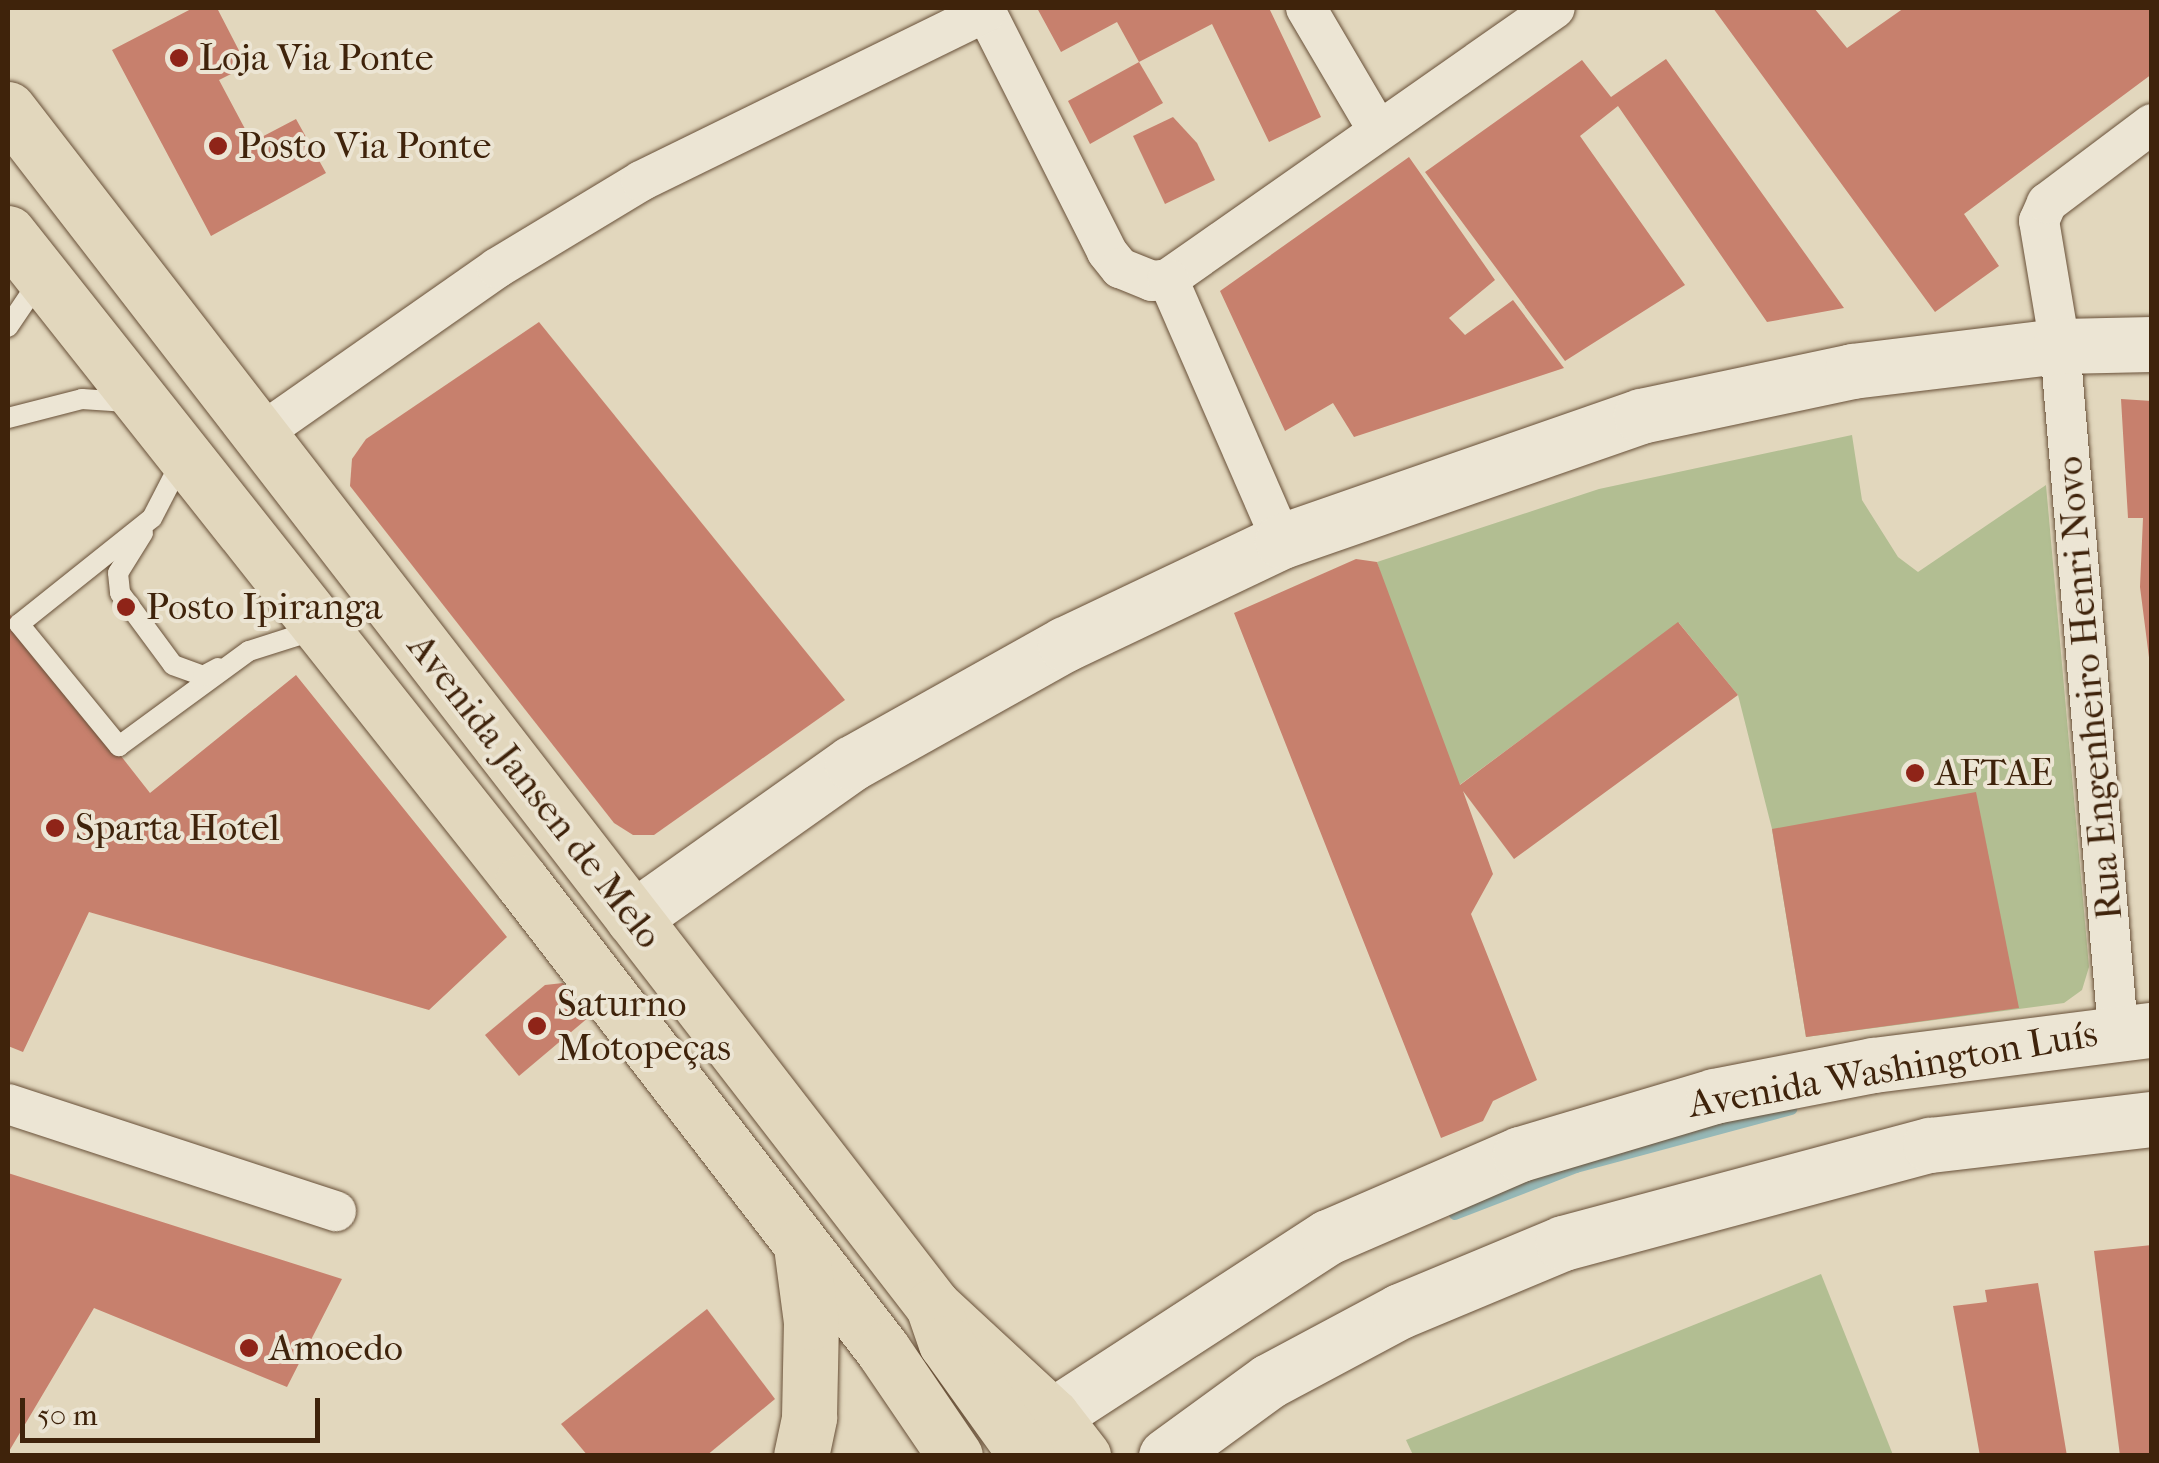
<!DOCTYPE html>
<meta charset="utf-8">
<style>
body{margin:0}
#map{position:relative;width:2159px;height:1463px;overflow:hidden;background:#e2d7bd;font-family:"IM FELL French Canon",serif}
div>[style]{position:absolute}
[style*='--x']{left:calc(var(--x)*1px);top:calc(var(--y)*1px);width:calc(var(--w)*1px);rotate:calc(var(--a)*1deg)}
.green>*{inset:0;background:#b2be92}
.stream>*{height:12px;margin:-6px;padding:0 6px;transform-origin:6px;border-radius:6px;background:#96b8b7}
.building>*{inset:0;background:#c7806d}
.roads{filter:drop-shadow(0 0 2px #685038) drop-shadow(0 0 2px #685038)}
.lane>*{height:20px;margin:-10px;padding:0 10px;transform-origin:10px;border-radius:10px;background:#ece5d4}
.street>*{height:40px;margin:-20px;padding:0 20px;transform-origin:20px;border-radius:20px;background:#ece5d4}
.secondary>*{height:55px;margin:-27.5px;padding:0 27.5px;transform-origin:27.5px;border-radius:27.5px;background:#ece5d4}
.primary>*{height:55px;margin:-27.5px;padding:0 27.5px;transform-origin:27.5px;border-radius:27.5px;background:#e2d7bd}
.highway>*{height:55px;margin:-27.5px;padding:0 27.5px;transform-origin:27.5px;border-radius:27.5px;background:#e2d7bd}
.dots>*{width:28px;height:28px;translate:-50% -50%;box-sizing:border-box;border:5px solid #ece5d4;border-radius:50%}
span{translate:-50% -50%;white-space:nowrap;text-align:center;line-height:1.15;-webkit-text-stroke:8px #ece5d4;paint-order:stroke}
.poi-label{font-size:38px;color:#3f230b}
.left{translate:0 -50%;text-align:left}
.street-label{font-size:38px;color:#3f230b}
.frame{position:absolute;inset:0;border:10px solid #3f230b;pointer-events:none}
.scale{position:absolute;left:20px;top:1398px;width:300px;height:45px;box-sizing:border-box;border:5px solid #3f230b;border-top:0;padding-left:12px;font-size:30px;line-height:35px;white-space:nowrap;color:#3f230b;-webkit-text-stroke:8px #ece5d4;paint-order:stroke}
</style>
<div id="map">
<div class="green">
<i style="clip-path:polygon(1852px 435px,1862px 500px,1898px 557px,1918px 572px,2046px 485px,2089px 967px,2082px 990px,2064px 1003px,1806px 1037px,1772px 829px,1738px 695px,1679px 623px,1458px 786px,1386px 591px,1377px 562px,1599px 489px)"></i>
<i style="clip-path:polygon(1821px 1274px,1893px 1455px,1413px 1455px,1406px 1440px)"></i>
</div>
<div class="stream">
<i style="--x:1455;--y:1214;--w:130;--a:-21.2"></i>
<i style="--x:1576;--y:1167;--w:223;--a:-15.1"></i>
</div>
<div class="building">
<i style="clip-path:polygon(193px 8px,217px 8px,247px 66px,219px 80px,252px 142px,296px 119px,326px 173px,211px 236px,112px 50px)"></i>
<i style="clip-path:polygon(1037px 8px,1269px 8px,1321px 117px,1269px 142px,1212px 24px,1139px 62px,1117px 22px,1061px 52px)"></i>
<i style="clip-path:polygon(1713px 8px,1814px 8px,1847px 48px,1904px 8px,2152px 8px,2152px 74px,1964px 214px,1999px 266px,1935px 312px)"></i>
<i style="clip-path:polygon(1666px 59px,1844px 308px,1767px 322px,1618px 106px,1580px 136px,1685px 285px,1565px 361px,1425px 172px,1582px 60px,1611px 97px)"></i>
<i style="clip-path:polygon(1139px 62px,1163px 103px,1090px 144px,1068px 101px)"></i>
<i style="clip-path:polygon(1173px 117px,1197px 143px,1215px 180px,1165px 204px,1133px 136px)"></i>
<i style="clip-path:polygon(1409px 157px,1495px 280px,1449px 318px,1465px 335px,1513px 300px,1564px 368px,1354px 437px,1333px 403px,1285px 431px,1220px 291px)"></i>
<i style="clip-path:polygon(539px 322px,845px 700px,654px 835px,633px 835px,614px 823px,350px 486px,352px 459px,366px 439px)"></i>
<i style="clip-path:polygon(2121px 399px,2152px 401px,2152px 681px,2140px 587px,2143px 518px,2128px 518px)"></i>
<i style="clip-path:polygon(1356px 559px,1377px 562px,1460px 785px,1678px 622px,1738px 695px,1514px 859px,1463px 791px,1493px 874px,1471px 914px,1537px 1080px,1493px 1101px,1483px 1121px,1441px 1138px,1234px 613px)"></i>
<i style="clip-path:polygon(8px 612px,150px 793px,296px 675px,507px 937px,429px 1010px,89px 912px,23px 1052px,8px 1046px)"></i>
<i style="clip-path:polygon(1976px 792px,2019px 1008px,1806px 1037px,1772px 829px)"></i>
<i style="clip-path:polygon(563px 983px,589px 1017px,519px 1076px,485px 1035px,545px 985px)"></i>
<i style="clip-path:polygon(8px 1173px,342px 1279px,287px 1387px,94px 1308px,8px 1453px)"></i>
<i style="clip-path:polygon(2152px 1245px,2152px 1456px,2120px 1456px,2094px 1251px)"></i>
<i style="clip-path:polygon(2038px 1283px,2067px 1456px,1980px 1456px,1953px 1306px,1987px 1302px,1985px 1290px)"></i>
<i style="clip-path:polygon(707px 1309px,775px 1399px,706px 1456px,588px 1456px,561px 1424px)"></i>
</div>
<div class="roads">
<div class="lane">
<i style="--x:8;--y:327;--w:59;--a:-56"></i>
<i style="--x:8;--y:418;--w:76;--a:-14.4"></i>
<i style="--x:82;--y:399;--w:45;--a:3.8"></i>
<i style="--x:182;--y:460;--w:65;--a:117.3"></i>
<i style="--x:152;--y:518;--w:170;--a:141.4"></i>
<i style="--x:19;--y:624;--w:158;--a:50.7"></i>
<i style="--x:119;--y:746;--w:161;--a:-36.2"></i>
<i style="--x:249;--y:651;--w:72;--a:-17.7"></i>
<i style="--x:143;--y:533;--w:47;--a:122"></i>
<i style="--x:118;--y:573;--w:20;--a:84"></i>
<i style="--x:120;--y:593;--w:89;--a:53.6"></i>
<i style="--x:173;--y:665;--w:32;--a:20"></i>
<i style="--x:203;--y:676;--w:17;--a:-28"></i>
</div>
<div class="street">
<i style="--x:984;--y:8;--w:273;--a:63.2"></i>
<i style="--x:1107;--y:252;--w:21;--a:51"></i>
<i style="--x:1120;--y:268;--w:35;--a:22"></i>
<i style="--x:1152;--y:281;--w:16;--a:-7"></i>
<i style="--x:1168;--y:279;--w:472;--a:-35"></i>
<i style="--x:1306;--y:8;--w:142;--a:59.5"></i>
<i style="--x:1168;--y:279;--w:286;--a:66.5"></i>
<i style="--x:260;--y:434;--w:289;--a:-35"></i>
<i style="--x:497;--y:268;--w:168;--a:-31.1"></i>
<i style="--x:641;--y:181;--w:384;--a:-26.1"></i>
<i style="--x:2118;--y:1030;--w:686;--a:-94.85"></i>
<i style="--x:2060;--y:346;--w:127;--a:-99.5"></i>
<i style="--x:2039;--y:221;--w:20;--a:-66"></i>
<i style="--x:2047;--y:203;--w:131;--a:-37"></i>
<i style="--x:8;--y:1104;--w:345;--a:18.1"></i>
</div>
<div class="secondary">
<i style="--x:633;--y:918;--w:268;--a:-35.3"></i>
<i style="--x:852;--y:763;--w:244;--a:-29.2"></i>
<i style="--x:1065;--y:644;--w:240;--a:-25.4"></i>
<i style="--x:1282;--y:541;--w:380;--a:-19.2"></i>
<i style="--x:1641;--y:416;--w:216;--a:-12"></i>
<i style="--x:1852;--y:371;--w:209;--a:-6.9"></i>
<i style="--x:2060;--y:346;--w:92;--a:-1.2"></i>
<i style="--x:1052;--y:1416;--w:329;--a:-33"></i>
<i style="--x:1328;--y:1237;--w:209;--a:-23.4"></i>
<i style="--x:1520;--y:1154;--w:202;--a:-16.6"></i>
<i style="--x:1714;--y:1096;--w:162;--a:-11"></i>
<i style="--x:1873;--y:1065;--w:281;--a:-7.2"></i>
<i style="--x:1166;--y:1456;--w:127;--a:-36.1"></i>
<i style="--x:1269;--y:1381;--w:149;--a:-28.1"></i>
<i style="--x:1400;--y:1311;--w:177;--a:-22.6"></i>
<i style="--x:1563;--y:1243;--w:380;--a:-15"></i>
<i style="--x:1930;--y:1145;--w:224;--a:-6.7"></i>
</div>
<div class="primary">
<i style="--x:8;--y:109;--w:1513;--a:52.3"></i>
<i style="--x:933;--y:1306;--w:162;--a:42.7"></i>
<i style="--x:1052;--y:1416;--w:51;--a:52.2"></i>
<i style="--x:8;--y:233;--w:828;--a:51.62"></i>
<i style="--x:522;--y:882;--w:591;--a:52.35"></i>
<i style="--x:883;--y:1350;--w:128;--a:55.8"></i>
<i style="--x:801;--y:1456;--w:40;--a:-78"></i>
<i style="--x:809;--y:1417;--w:95;--a:-88.8"></i>
<i style="--x:811;--y:1322;--w:77;--a:-97.5"></i>
</div>
<div class="highway">
<i style="--x:933;--y:1306;--w:39;--a:71"></i>
<i style="--x:946;--y:1343;--w:139;--a:54.4"></i>
</div>
</div>
<div class="dots">
<i style="left:179px;top:58px;background:#8f2418"></i>
<i style="left:218px;top:146px;background:#8f2418"></i>
<i style="left:126px;top:607px;background:#8f2418"></i>
<i style="left:1915px;top:773px;background:#8f2418"></i>
<i style="left:55px;top:828px;background:#8f2418"></i>
<i style="left:537px;top:1026px;background:#8f2418"></i>
<i style="left:249px;top:1348px;background:#8f2418"></i>
</div>
<div class="poi-label">
<span class="left" style="left:199px;top:58px">Loja Via Ponte</span>
<span class="left" style="left:238px;top:146px">Posto Via Ponte</span>
<span class="left" style="left:146px;top:607px">Posto Ipiranga</span>
<span class="left" style="left:1935px;top:773px">AFTAE</span>
<span class="left" style="left:75px;top:828px">Sparta Hotel</span>
<span class="left" style="left:557px;top:1026px">Saturno<br>Motopeças</span>
<span class="left" style="left:269px;top:1348px">Amoedo</span>
</div>
<div class="street-label">
<span style="left:2089px;top:688px;rotate:-95deg">Rua Engenheiro Henri Novo</span>
<span style="left:535px;top:791px;rotate:52deg">Avenida Jansen de Melo</span>
<span style="left:1893px;top:1069px;rotate:-10deg">Avenida Washington Luís</span>
</div>
<div class="frame"></div>
<div class="scale">50 m</div>
</div>
